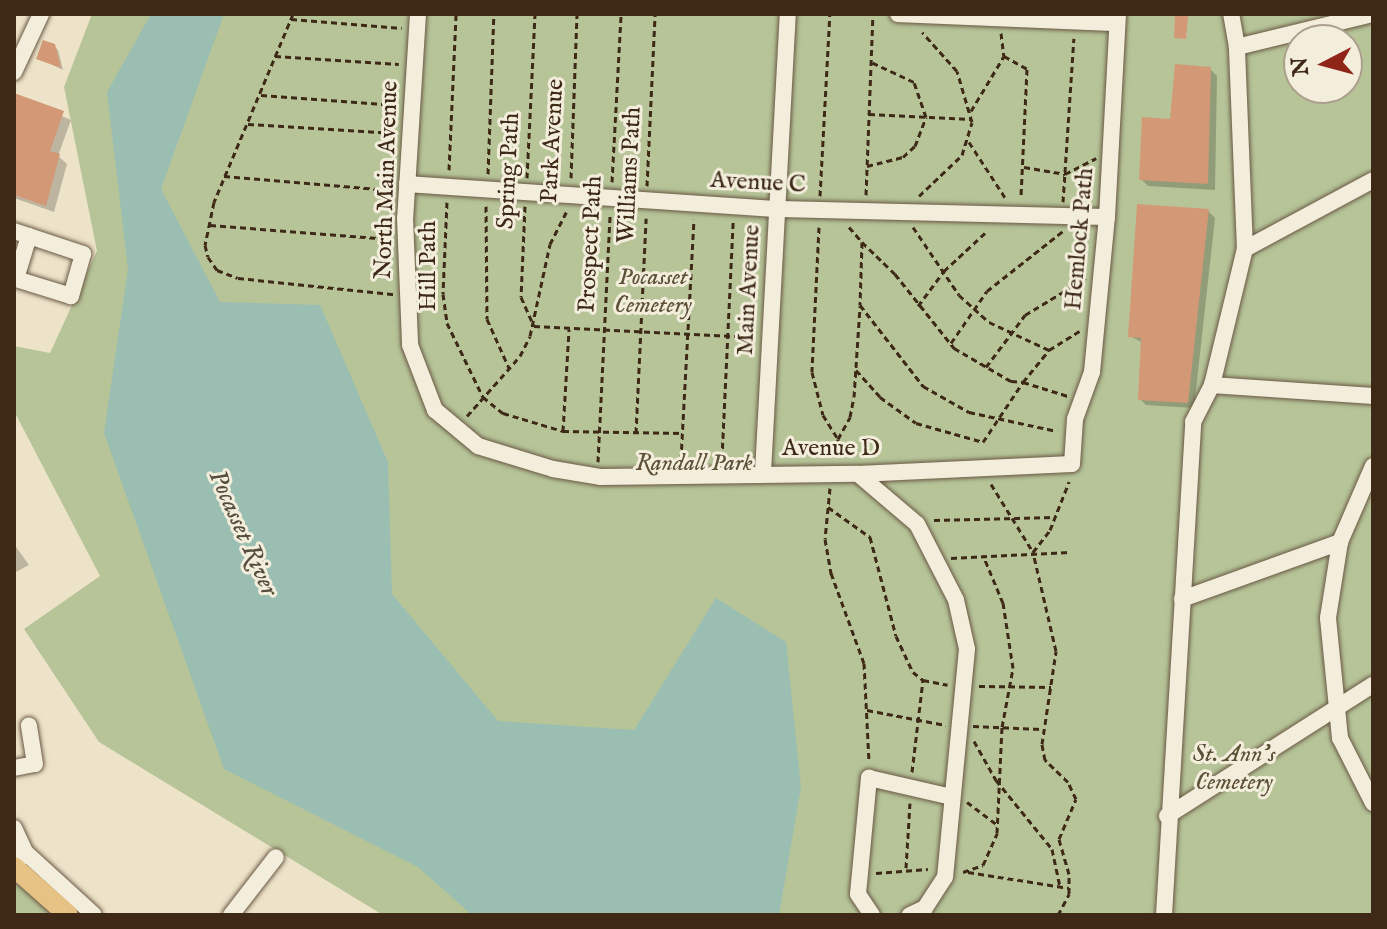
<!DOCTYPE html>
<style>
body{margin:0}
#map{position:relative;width:1387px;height:929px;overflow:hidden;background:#ede3c9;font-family:"IM FELL English",serif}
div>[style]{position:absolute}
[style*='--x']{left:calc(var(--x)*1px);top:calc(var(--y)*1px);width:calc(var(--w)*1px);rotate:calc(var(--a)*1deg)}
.green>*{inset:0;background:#b6c498}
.water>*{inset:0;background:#9abeb2}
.shadow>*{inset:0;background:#0003}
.building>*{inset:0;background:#d39977}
.path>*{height:3px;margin-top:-1.5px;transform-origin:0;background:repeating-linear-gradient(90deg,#3e2917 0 6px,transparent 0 10px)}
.roads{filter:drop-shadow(0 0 2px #6a5844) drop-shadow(0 0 2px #6a5844)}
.minor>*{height:16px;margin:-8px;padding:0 8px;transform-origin:8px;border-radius:8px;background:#f3eddc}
.major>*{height:20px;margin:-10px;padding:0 10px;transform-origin:10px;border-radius:10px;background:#e6c284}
span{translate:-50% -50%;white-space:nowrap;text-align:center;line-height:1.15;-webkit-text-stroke:6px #f3eddc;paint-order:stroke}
.street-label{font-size:24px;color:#3e2917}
.park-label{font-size:24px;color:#5c5037;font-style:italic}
.water-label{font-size:26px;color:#554e3e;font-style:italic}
.frame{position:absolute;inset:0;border:16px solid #3e2917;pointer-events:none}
.north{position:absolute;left:1283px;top:24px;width:80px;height:80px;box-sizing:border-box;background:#f3eddc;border:2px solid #ab9f8d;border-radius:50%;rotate:264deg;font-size:22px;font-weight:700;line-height:32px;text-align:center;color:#3e2917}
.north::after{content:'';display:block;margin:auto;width:28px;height:36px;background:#8f2418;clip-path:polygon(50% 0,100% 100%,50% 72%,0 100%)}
</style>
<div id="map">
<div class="green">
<i style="clip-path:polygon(evenodd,92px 14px,1373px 14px,1373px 915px,383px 915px,99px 742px,24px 629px,100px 576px,14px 411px,14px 346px,50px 353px,97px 251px,64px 87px,92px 14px,1299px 40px,1347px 40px,1347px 88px,1299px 88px,1299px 40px)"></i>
<i style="clip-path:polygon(14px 867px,69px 915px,14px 915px)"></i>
</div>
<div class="water">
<i style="clip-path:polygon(151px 14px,224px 14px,161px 189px,220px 302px,320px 305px,388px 462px,392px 594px,498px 721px,634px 730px,716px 598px,786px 642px,801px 787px,779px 915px,472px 915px,418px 867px,224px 769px,104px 433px,128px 269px,107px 92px)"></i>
</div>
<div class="shadow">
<i style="clip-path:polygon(54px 46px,58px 50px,63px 70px,39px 58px)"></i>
<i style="clip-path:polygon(1210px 69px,1217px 76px,1215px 190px,1148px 186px,1141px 179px,1172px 121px)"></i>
<i style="clip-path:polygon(14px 95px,71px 120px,58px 156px,67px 164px,54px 212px,14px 198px)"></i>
<i style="clip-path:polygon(1208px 211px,1215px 218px,1194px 408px,1146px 405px,1140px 399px,1143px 343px,1130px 336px)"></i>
<i style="clip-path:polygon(14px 544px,29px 565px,14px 573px)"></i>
</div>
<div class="building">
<i style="clip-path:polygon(1175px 15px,1188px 16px,1186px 39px,1174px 38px)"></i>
<i style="clip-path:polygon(43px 40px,55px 44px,61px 68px,36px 59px)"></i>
<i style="clip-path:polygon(1175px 64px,1211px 67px,1208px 184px,1139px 180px,1142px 117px,1170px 119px)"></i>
<i style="clip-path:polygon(14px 93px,64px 111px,50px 151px,60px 154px,46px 206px,14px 195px)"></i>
<i style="clip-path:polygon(1137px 204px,1209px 209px,1188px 403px,1138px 400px,1141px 338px,1128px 337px)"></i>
</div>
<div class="path">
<i style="--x:293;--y:14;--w:204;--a:112.8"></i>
<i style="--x:214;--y:202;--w:44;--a:101.8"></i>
<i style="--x:205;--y:245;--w:12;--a:76"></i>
<i style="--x:208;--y:257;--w:16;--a:55"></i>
<i style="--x:217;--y:270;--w:22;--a:21"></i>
<i style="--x:238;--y:278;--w:157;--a:5.9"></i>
<i style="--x:291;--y:19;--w:111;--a:4.6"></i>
<i style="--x:1001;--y:33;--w:23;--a:83"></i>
<i style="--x:1004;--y:56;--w:26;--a:29"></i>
<i style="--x:1027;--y:69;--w:129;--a:92.7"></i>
<i style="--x:275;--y:56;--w:124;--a:3.7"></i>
<i style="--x:261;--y:95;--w:136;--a:4.2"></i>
<i style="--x:971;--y:111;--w:64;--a:-59"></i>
<i style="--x:869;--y:114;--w:102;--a:2.8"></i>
<i style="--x:248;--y:124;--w:147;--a:3.5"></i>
<i style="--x:969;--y:142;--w:68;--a:57"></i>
<i style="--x:867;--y:166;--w:37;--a:-14"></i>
<i style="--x:903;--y:157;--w:16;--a:-43"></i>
<i style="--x:915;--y:146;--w:31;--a:-69"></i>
<i style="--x:926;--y:117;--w:37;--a:-109"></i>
<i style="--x:914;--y:82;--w:47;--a:-155.1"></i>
<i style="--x:1024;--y:167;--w:42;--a:9.7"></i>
<i style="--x:1065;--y:174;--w:35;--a:-27"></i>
<i style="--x:449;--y:170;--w:156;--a:-87.4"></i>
<i style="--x:488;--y:174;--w:160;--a:-87.9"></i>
<i style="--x:224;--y:176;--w:169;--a:4.8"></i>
<i style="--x:527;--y:178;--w:164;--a:-87.2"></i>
<i style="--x:571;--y:178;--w:164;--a:-87.9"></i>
<i style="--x:612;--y:182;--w:168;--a:-86.9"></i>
<i style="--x:647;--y:186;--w:172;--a:-87.3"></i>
<i style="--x:866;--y:195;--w:181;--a:-87.8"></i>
<i style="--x:820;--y:196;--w:182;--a:-86.9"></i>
<i style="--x:919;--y:196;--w:59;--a:-43.6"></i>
<i style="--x:962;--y:155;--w:34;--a:-73"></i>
<i style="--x:972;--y:122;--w:53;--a:-106.4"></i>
<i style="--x:957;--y:71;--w:52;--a:-131.9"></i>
<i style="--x:447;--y:202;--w:92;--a:92.5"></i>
<i style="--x:443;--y:294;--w:29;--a:82"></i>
<i style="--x:447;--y:323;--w:82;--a:64.1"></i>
<i style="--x:483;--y:397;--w:26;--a:39"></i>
<i style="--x:503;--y:413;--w:63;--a:16.7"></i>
<i style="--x:563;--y:431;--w:120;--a:1"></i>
<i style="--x:1063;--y:202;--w:164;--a:-86.2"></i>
<i style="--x:486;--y:206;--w:113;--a:89.5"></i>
<i style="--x:487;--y:319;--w:54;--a:65.8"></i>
<i style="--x:525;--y:206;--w:91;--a:92.5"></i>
<i style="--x:521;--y:297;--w:32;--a:66"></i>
<i style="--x:210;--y:225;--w:181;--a:4.4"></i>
<i style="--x:819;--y:227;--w:145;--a:92.8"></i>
<i style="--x:812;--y:372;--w:44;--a:75.7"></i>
<i style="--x:823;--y:415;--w:28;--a:58"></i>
<i style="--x:838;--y:439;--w:19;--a:93"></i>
<i style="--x:849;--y:227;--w:20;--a:49"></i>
<i style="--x:862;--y:242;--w:63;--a:91.8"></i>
<i style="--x:860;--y:305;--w:103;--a:52.1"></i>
<i style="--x:923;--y:386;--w:53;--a:29.5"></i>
<i style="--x:969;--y:412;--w:90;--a:12.2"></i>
<i style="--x:913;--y:227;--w:82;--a:55.9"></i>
<i style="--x:959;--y:295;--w:40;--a:42"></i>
<i style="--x:989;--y:322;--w:66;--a:25"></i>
<i style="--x:862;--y:242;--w:46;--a:44.1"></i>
<i style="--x:895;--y:274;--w:95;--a:51.4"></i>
<i style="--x:954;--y:348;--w:66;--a:30.1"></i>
<i style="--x:1011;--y:381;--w:12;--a:5"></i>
<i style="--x:1023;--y:382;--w:41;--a:-50.9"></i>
<i style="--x:1049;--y:350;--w:36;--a:-32"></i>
<i style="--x:918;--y:306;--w:44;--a:-53.4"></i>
<i style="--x:944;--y:271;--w:59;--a:-42.9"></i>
<i style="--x:534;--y:326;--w:219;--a:2.9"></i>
<i style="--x:951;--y:343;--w:63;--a:-55.3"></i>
<i style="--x:987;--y:291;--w:97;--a:-38.3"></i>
<i style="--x:986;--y:367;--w:65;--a:-53.1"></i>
<i style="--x:1025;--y:315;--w:71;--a:-31.2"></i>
<i style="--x:856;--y:370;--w:36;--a:48"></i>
<i style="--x:880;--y:397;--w:44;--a:35.8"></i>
<i style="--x:916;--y:423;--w:70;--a:15.8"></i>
<i style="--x:983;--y:442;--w:72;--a:-56.3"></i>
<i style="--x:1023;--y:382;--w:47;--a:17.3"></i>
<i style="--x:467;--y:416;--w:80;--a:-48.5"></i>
<i style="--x:520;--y:356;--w:22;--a:-63"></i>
<i style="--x:530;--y:336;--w:94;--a:-77.7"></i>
<i style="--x:550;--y:244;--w:39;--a:-63"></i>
<i style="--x:563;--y:431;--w:102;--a:-86.6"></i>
<i style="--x:636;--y:433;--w:215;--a:-87.3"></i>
<i style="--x:838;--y:439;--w:25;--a:-61"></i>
<i style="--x:850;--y:417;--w:20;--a:-79"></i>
<i style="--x:854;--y:397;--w:91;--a:-86.2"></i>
<i style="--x:722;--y:458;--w:236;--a:-87.3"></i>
<i style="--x:681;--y:459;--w:240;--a:-86.9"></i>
<i style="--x:598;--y:462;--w:249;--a:-87.2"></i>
<i style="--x:991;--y:484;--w:80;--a:58.3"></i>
<i style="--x:830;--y:488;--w:51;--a:95.6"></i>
<i style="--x:825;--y:539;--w:35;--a:80"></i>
<i style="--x:831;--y:573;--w:96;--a:69.9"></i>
<i style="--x:864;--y:663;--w:99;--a:87.1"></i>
<i style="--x:828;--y:507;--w:52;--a:35.5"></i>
<i style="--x:870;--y:537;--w:102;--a:75.3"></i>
<i style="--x:896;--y:636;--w:40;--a:65"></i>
<i style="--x:913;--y:672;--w:13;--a:39"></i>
<i style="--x:923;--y:680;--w:25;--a:11"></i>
<i style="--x:934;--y:520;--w:120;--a:-1.4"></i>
<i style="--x:951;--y:558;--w:119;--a:-2.9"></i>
<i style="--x:979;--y:686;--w:72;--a:0.8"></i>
<i style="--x:867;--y:710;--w:80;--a:10.8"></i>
<i style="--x:973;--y:726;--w:69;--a:2.5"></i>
<i style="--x:974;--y:741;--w:45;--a:60.6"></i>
<i style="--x:996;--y:780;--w:89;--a:50.9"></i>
<i style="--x:1052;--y:849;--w:38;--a:78"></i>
<i style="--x:912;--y:772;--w:93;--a:-83.2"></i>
<i style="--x:967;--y:802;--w:36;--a:37"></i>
<i style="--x:906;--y:868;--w:65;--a:-86.5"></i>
<i style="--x:963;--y:872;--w:21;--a:-19"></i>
<i style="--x:983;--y:865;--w:35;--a:-66"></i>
<i style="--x:997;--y:833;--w:106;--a:-87.3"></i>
<i style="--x:1002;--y:727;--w:60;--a:-79.4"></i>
<i style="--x:1013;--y:668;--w:66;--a:-98.7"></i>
<i style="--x:1003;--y:603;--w:52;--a:-112.6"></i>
<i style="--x:968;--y:872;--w:102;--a:9"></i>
<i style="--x:876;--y:873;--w:52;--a:-4.4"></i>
<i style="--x:1058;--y:915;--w:24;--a:-62"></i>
<i style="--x:1069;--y:894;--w:20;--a:-90"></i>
<i style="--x:1069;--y:874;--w:36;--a:-106"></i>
<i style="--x:1059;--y:839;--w:43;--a:-67"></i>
<i style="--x:1076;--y:799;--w:19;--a:-115"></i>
<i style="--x:1068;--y:782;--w:32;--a:-136"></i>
<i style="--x:1045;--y:760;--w:16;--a:-101"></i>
<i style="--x:1042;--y:744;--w:94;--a:-81.4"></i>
<i style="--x:1056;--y:651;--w:102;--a:-103.1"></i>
<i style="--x:1033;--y:552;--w:28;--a:-52"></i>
<i style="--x:1050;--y:530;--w:52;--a:-68.4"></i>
</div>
<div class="roads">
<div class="minor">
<i style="--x:418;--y:14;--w:204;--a:93.6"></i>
<i style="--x:405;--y:218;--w:127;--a:87.7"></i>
<i style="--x:410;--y:345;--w:70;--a:69"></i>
<i style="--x:435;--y:410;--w:56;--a:39.9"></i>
<i style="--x:478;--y:446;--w:78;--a:17"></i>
<i style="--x:553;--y:469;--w:49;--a:9.5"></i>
<i style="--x:601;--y:477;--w:257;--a:-0.7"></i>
<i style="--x:858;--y:474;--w:214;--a:-2.7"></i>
<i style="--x:1072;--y:464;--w:45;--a:-86.2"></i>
<i style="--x:1075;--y:419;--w:50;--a:-70.1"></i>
<i style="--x:1092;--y:372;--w:156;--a:-84.5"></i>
<i style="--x:1107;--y:217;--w:203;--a:-86.9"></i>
<i style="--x:898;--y:14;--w:219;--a:2.4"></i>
<i style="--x:1237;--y:47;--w:139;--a:-13.7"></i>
<i style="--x:14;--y:72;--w:64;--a:-65"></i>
<i style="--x:407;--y:184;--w:372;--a:3.9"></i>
<i style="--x:778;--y:209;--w:329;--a:1.4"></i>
<i style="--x:14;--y:231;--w:73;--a:18.4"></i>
<i style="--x:83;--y:254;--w:44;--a:105.9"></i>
<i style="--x:71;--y:296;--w:58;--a:-162.8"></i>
<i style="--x:16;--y:279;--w:45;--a:-73.2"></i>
<i style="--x:1245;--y:249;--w:145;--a:-28.3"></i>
<i style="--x:1212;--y:385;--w:161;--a:3.9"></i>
<i style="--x:1373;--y:466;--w:83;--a:113.5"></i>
<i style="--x:1340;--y:542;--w:77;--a:99"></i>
<i style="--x:1328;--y:618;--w:121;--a:84.3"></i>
<i style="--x:1340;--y:738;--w:73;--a:63.1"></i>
<i style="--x:763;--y:472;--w:459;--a:-86.9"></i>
<i style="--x:858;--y:474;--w:77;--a:40.3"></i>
<i style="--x:917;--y:524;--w:85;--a:62.8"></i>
<i style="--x:956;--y:600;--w:50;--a:77.3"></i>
<i style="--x:967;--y:649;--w:229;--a:95.5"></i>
<i style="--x:945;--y:877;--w:37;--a:123"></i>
<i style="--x:925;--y:908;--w:17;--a:155"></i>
<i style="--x:1182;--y:599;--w:168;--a:-19.8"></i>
<i style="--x:14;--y:768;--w:21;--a:-11"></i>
<i style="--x:35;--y:764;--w:39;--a:-99"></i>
<i style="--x:1167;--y:816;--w:244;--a:-32.5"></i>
<i style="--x:14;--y:828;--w:26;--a:65"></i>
<i style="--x:25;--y:852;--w:9;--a:126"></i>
<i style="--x:25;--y:852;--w:93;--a:42.4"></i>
<i style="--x:231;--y:915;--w:73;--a:-52.2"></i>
<i style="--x:872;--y:915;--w:25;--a:-124"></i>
<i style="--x:858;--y:894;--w:117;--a:-84.6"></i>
<i style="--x:869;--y:778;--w:85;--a:12.9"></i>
<i style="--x:1164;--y:915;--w:494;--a:-86.6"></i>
<i style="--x:1193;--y:422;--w:42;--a:-62.8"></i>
<i style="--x:1212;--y:385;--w:140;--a:-76.4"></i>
<i style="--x:1245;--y:249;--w:202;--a:-92.3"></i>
<i style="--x:1237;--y:47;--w:34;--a:-100"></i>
</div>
<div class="major">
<i style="--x:14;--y:867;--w:72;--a:41.6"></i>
</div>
</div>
<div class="street-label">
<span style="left:553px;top:141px;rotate:-87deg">Park Avenue</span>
<span style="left:509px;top:171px;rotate:-87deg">Spring Path</span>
<span style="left:630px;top:175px;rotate:-87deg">Williams Path</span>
<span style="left:387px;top:180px;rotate:-88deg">North Main Avenue</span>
<span style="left:758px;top:183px;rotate:3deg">Avenue C</span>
<span style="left:1080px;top:239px;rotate:-85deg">Hemlock Path</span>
<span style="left:591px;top:244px;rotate:-87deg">Prospect Path</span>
<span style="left:429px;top:266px;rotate:-90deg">Hill Path</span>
<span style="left:749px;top:290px;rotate:-87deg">Main Avenue</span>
<span style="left:831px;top:449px">Avenue D</span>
</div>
<div class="park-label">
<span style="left:653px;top:292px">Pocasset<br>Cemetery</span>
<span style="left:694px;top:464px">Randall Park</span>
<span style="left:1234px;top:769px">St. Ann's<br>Cemetery</span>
</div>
<div class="water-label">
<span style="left:243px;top:533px;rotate:66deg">Pocasset River</span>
</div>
<div class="frame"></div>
<div class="north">N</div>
</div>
